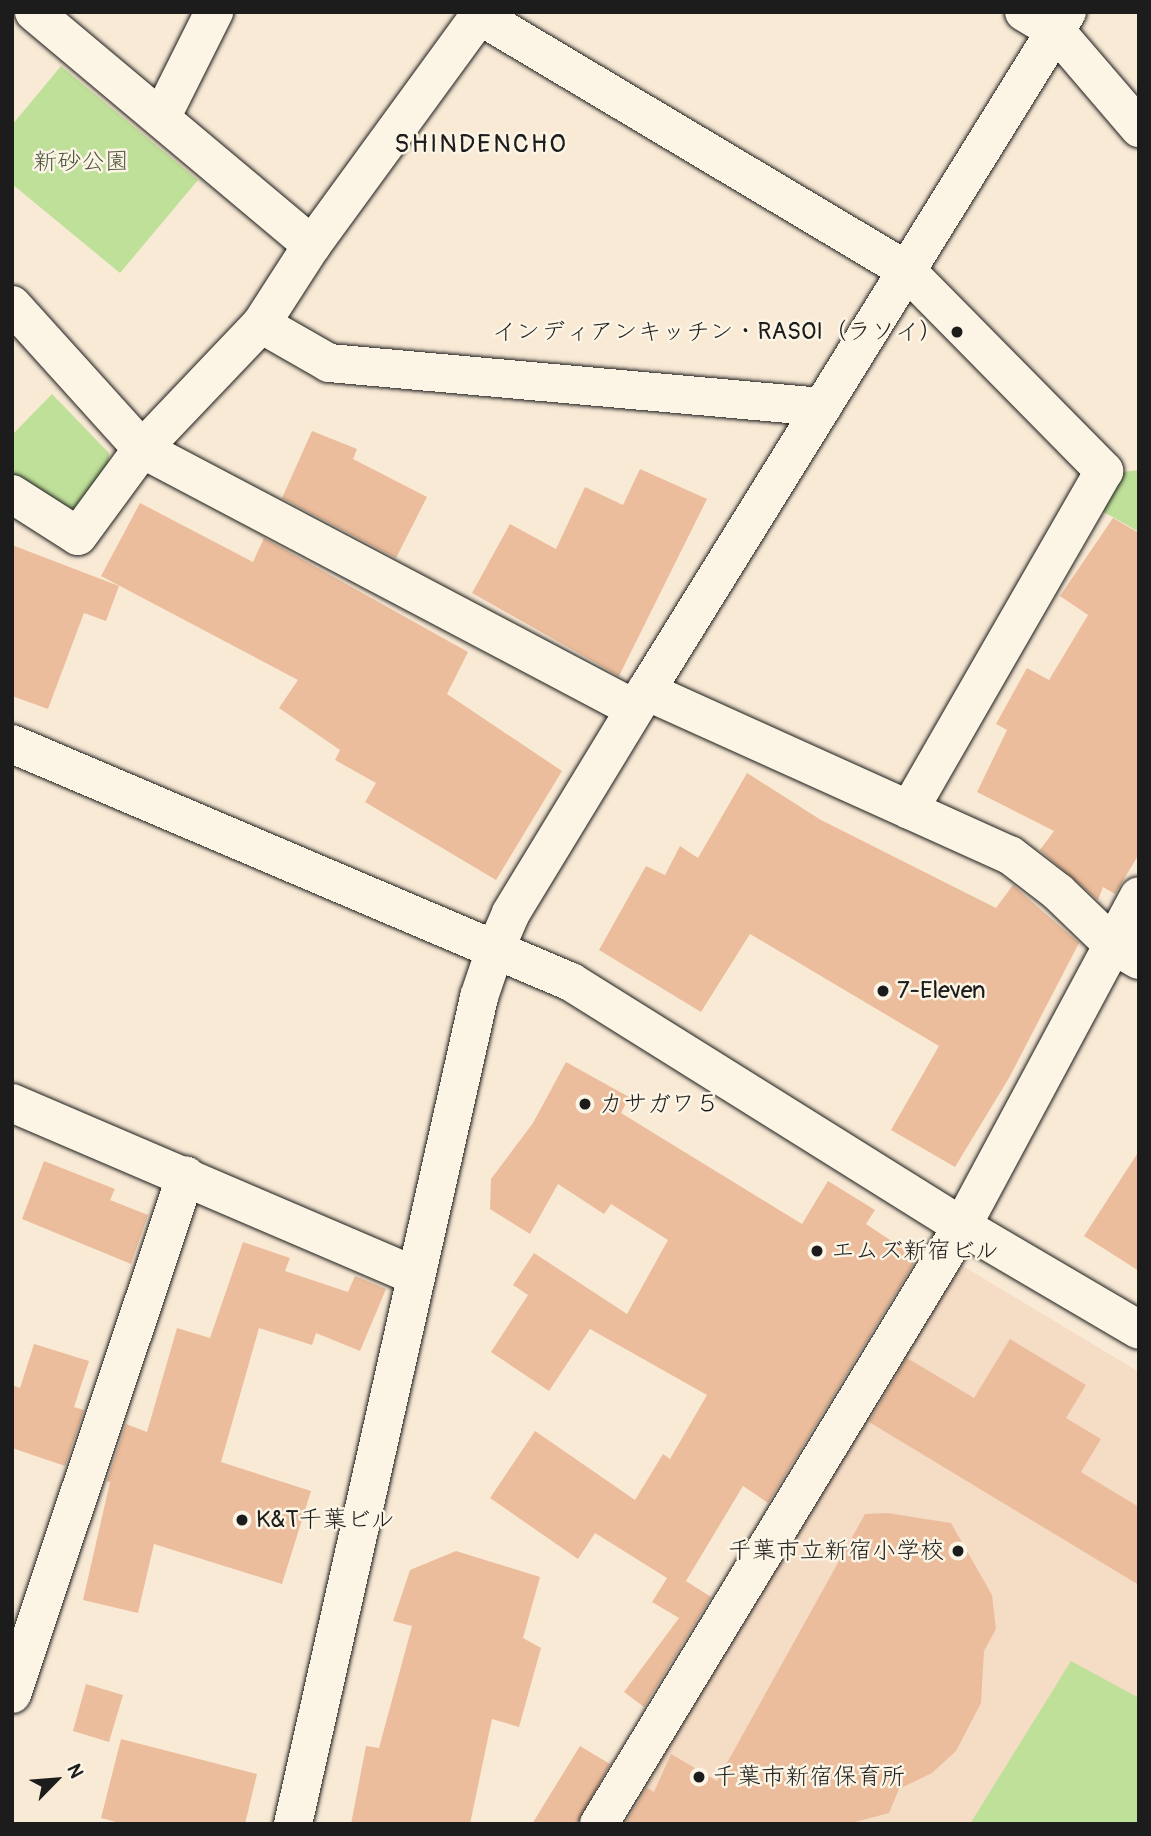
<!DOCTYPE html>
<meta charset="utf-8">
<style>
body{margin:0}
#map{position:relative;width:1151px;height:1836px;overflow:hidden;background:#f9ead6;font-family:Pangolin,"Klee One",sans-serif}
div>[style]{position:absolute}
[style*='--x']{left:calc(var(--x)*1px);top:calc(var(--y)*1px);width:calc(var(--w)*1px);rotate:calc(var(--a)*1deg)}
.built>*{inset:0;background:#f5dcc5}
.green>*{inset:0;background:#bfe099}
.building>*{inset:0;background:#ecbd9c}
.roads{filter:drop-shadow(0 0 2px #1c1c1c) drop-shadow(0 0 2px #1c1c1c)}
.minor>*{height:38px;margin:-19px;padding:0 19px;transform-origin:19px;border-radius:19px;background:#fcf5e5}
.dots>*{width:19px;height:19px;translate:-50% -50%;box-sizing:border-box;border:4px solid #fcf5e5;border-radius:50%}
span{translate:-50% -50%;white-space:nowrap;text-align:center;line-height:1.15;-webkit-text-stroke:5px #fcf5e5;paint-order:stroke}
.park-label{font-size:24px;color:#4d5742}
.poi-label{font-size:24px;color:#1c1c1c}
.right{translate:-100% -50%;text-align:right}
.left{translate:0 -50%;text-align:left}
.neighbourhood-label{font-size:26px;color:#1c1c1c;letter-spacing:2px}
.frame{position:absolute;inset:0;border:14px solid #1c1c1c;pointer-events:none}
.north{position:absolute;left:21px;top:1745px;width:70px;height:70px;-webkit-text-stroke:5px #fcf5e5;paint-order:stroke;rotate:65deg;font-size:19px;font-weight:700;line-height:28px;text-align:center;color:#1c1c1c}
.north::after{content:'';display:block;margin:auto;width:24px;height:32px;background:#1c1c1c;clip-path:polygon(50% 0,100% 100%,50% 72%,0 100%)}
</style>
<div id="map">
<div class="built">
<i style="clip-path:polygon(951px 1259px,1139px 1372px,1139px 1824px,615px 1824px)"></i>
</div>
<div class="green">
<i style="clip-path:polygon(61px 66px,198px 180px,120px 273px,12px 184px,12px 125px)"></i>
<i style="clip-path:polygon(52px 394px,109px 453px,108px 482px,84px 508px,57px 509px,12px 473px,12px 435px)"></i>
<i style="clip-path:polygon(1139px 470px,1139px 532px,1095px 507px,1114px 473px)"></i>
<i style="clip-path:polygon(1071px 1661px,1139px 1698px,1139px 1824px,970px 1824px)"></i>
</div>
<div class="building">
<i style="clip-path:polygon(312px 431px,357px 449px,353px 459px,427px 497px,396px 558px,282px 498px)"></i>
<i style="clip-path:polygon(640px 469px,707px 499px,619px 676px,472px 593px,510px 524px,556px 549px,585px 487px,623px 505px)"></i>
<i style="clip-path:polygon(140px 503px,253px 562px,264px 538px,468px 652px,447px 694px,562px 771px,496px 880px,365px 802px,376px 783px,335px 760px,340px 750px,279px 708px,298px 680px,101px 576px)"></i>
<i style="clip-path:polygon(1113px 518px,1139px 533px,1139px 854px,1115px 894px,1103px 887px,1098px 900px,1040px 850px,1054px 831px,977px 792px,1007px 730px,996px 724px,1027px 668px,1049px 680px,1088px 615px,1060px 596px)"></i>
<i style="clip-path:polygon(12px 545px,119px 586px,106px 621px,84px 613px,48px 709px,12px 696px)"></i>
<i style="clip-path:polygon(747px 773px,821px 820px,996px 908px,1013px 885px,1079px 943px,1009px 1078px,955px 1167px,891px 1130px,939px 1046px,750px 934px,701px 1012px,599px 950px,646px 866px,665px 875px,680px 846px,698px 858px)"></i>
<i style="clip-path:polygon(566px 1062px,629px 1097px,621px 1113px,802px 1224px,828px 1181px,875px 1210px,866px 1224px,917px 1258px,768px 1503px,743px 1486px,686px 1581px,711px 1597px,644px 1707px,624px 1692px,679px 1618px,652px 1602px,667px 1578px,595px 1533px,578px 1559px,490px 1498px,535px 1431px,635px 1500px,663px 1454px,670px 1459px,707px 1395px,590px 1329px,549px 1391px,491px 1352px,528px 1295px,513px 1285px,534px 1253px,627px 1314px,668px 1240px,611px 1204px,604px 1214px,558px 1184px,530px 1234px,490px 1209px,491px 1179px,533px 1123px)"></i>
<i style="clip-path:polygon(1139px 1151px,1139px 1271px,1084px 1236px)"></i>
<i style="clip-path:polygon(44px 1161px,115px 1189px,110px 1200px,148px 1215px,131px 1264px,22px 1219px)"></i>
<i style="clip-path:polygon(243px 1242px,290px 1258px,285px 1271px,348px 1292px,355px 1276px,386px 1289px,360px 1351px,316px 1333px,312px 1345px,259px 1328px,221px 1462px,311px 1491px,282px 1584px,154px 1544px,138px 1613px,83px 1600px,110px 1482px,107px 1481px,126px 1424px,147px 1432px,177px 1328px,210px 1338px)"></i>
<i style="clip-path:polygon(1010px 1339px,1086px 1385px,1066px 1418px,1101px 1439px,1081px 1472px,1139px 1507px,1139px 1585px,869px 1422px,907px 1358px,974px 1398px)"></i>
<i style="clip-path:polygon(34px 1344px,89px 1361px,74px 1407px,84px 1410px,65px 1466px,12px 1448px,12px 1385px,20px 1388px)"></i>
<i style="clip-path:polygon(887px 1513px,951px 1523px,992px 1595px,996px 1629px,984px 1651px,981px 1703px,956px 1751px,932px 1773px,899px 1789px,889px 1813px,848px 1824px,625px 1824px,647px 1788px,654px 1792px,671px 1754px,717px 1781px,865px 1514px)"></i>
<i style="clip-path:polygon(456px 1551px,540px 1577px,523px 1638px,541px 1648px,519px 1727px,492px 1719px,470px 1824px,351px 1824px,366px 1746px,379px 1748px,412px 1626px,393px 1621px,410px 1570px)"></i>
<i style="clip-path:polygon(86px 1684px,123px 1695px,109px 1742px,73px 1731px)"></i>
<i style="clip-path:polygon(121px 1739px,257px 1774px,245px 1824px,124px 1824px,101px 1818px)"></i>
<i style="clip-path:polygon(580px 1746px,610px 1764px,577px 1824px,532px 1824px)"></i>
</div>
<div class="roads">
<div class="minor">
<i style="--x:34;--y:12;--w:363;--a:40"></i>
<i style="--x:1024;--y:12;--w:37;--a:31"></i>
<i style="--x:1056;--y:31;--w:128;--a:49.4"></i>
<i style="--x:480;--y:16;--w:497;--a:30.8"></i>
<i style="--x:907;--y:271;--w:281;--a:45.4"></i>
<i style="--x:1104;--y:471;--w:391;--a:119.9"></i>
<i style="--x:161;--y:118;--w:119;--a:-63.4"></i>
<i style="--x:12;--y:305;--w:194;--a:47.9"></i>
<i style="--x:142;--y:449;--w:557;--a:27.81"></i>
<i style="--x:261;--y:324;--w:78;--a:29.8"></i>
<i style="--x:329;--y:363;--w:495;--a:5.1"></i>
<i style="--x:12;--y:494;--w:78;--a:32.5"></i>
<i style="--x:78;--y:536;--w:108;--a:-53.7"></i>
<i style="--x:142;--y:449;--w:173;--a:-46.4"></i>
<i style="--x:261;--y:324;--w:94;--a:-57.2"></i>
<i style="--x:312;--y:245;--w:288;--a:-53.9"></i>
<i style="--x:646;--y:691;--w:399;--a:24.3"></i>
<i style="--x:1010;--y:855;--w:61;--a:37.6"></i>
<i style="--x:1058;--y:892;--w:76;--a:43.9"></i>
<i style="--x:1113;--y:945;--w:30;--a:30"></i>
<i style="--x:12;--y:744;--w:608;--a:23.06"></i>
<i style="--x:571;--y:982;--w:461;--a:32"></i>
<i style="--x:962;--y:1226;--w:205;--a:30.4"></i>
<i style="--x:12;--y:1103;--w:439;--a:23.2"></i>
<i style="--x:12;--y:1694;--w:547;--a:-71.47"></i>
<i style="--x:293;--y:1824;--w:848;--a:-77.32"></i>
<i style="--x:479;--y:997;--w:50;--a:-71.2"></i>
<i style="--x:495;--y:950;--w:40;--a:-66.6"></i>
<i style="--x:511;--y:913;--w:260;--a:-58.7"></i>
<i style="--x:646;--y:691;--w:799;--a:-58.2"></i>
<i style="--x:599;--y:1824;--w:700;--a:-58.74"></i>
<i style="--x:962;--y:1226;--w:374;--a:-61.8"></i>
</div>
</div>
<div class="dots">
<i style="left:957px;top:332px;background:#1c1c1c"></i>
<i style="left:883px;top:991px;background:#1c1c1c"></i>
<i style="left:585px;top:1104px;background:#1c1c1c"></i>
<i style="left:817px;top:1251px;background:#1c1c1c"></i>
<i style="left:242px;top:1520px;background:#1c1c1c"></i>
<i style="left:958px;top:1551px;background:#1c1c1c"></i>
<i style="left:699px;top:1777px;background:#1c1c1c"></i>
</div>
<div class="park-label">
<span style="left:81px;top:162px">新砂公園</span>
</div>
<div class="poi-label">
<span class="right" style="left:943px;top:332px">インディアンキッチン・RASOI（ラソイ）</span>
<span class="left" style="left:897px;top:991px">7-Eleven</span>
<span class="left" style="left:599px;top:1104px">カサガワ５</span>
<span class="left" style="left:831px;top:1251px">エムズ新宿ビル</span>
<span class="left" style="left:256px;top:1520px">K&amp;T千葉ビル</span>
<span class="right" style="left:944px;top:1551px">千葉市立新宿小学校</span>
<span class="left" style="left:713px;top:1777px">千葉市新宿保育所</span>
</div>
<div class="neighbourhood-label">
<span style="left:481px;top:145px">SHINDENCHO</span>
</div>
<div class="frame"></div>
<div class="north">N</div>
</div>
